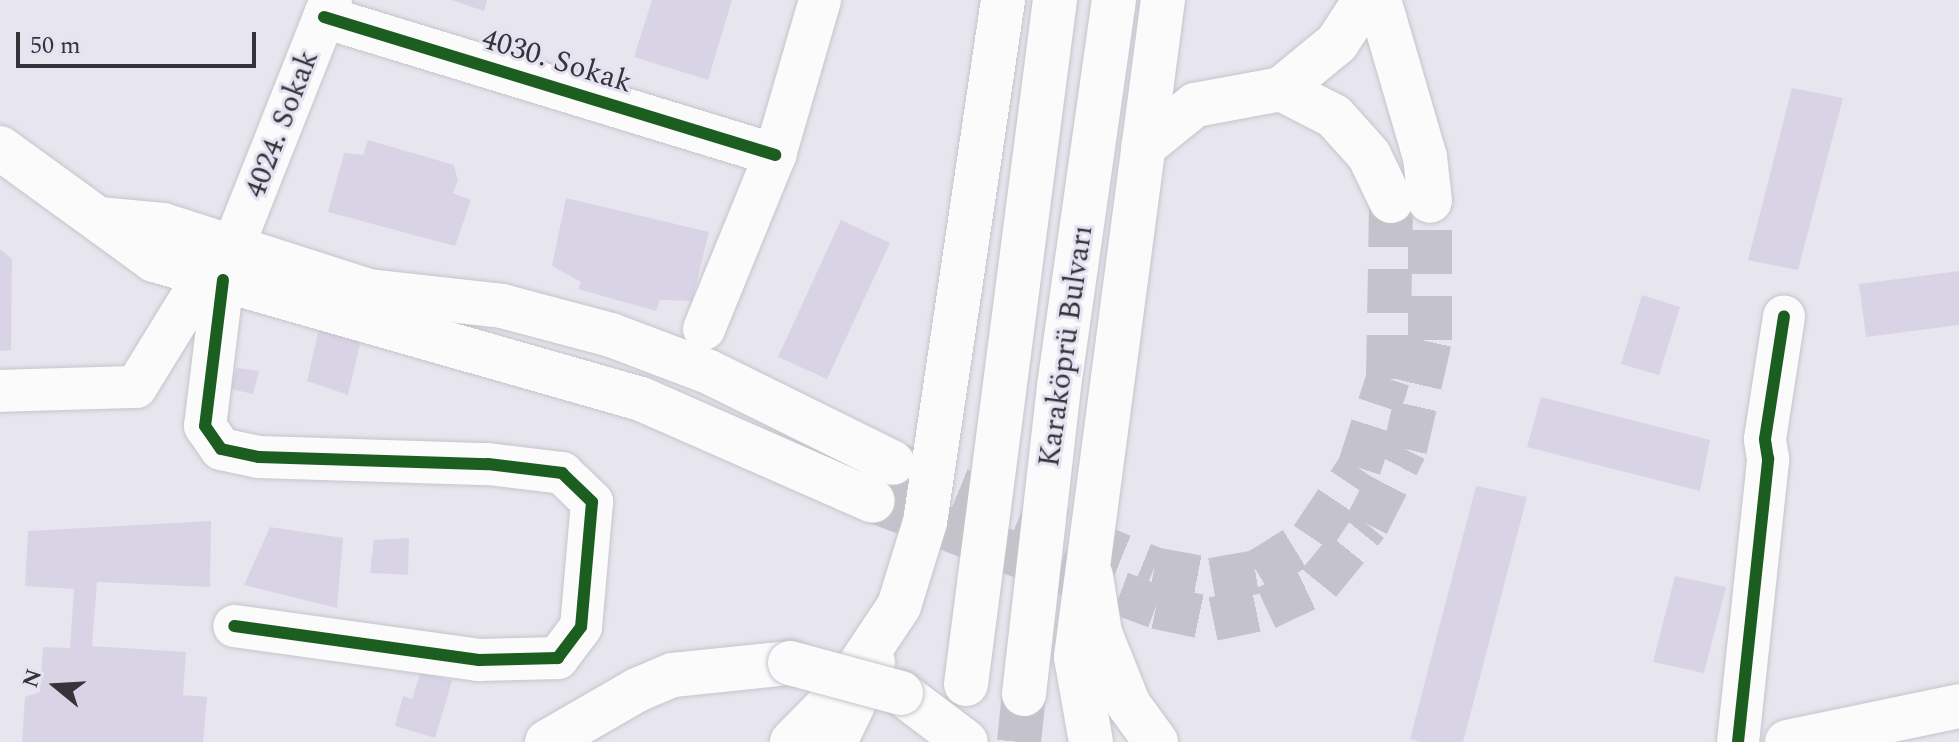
<!DOCTYPE html>
<meta charset="utf-8">
<style>
body{margin:0}
#map{position:relative;width:1959px;height:742px;overflow:hidden;background:#e7e6ee;font-family:Spectral,serif}
div>[style]{position:absolute}
[style*='--x']{left:calc(var(--x)*1px);top:calc(var(--y)*1px);width:calc(var(--w)*1px);rotate:calc(var(--a)*1deg)}
.building>*{inset:0;background:#d8d4e6}
.major-tunnel>*{height:44px;margin-top:-22px;transform-origin:0;background:repeating-linear-gradient(90deg,#c4c2ca 0 44px,transparent 0 66px)}
.highway-tunnel>*{height:44px;margin-top:-22px;transform-origin:0;background:repeating-linear-gradient(90deg,#c4c2ca 0 44px,transparent 0 66px)}
.roads{filter:drop-shadow(0 0 2px #c6c4cb) drop-shadow(0 0 2px #c6c4cb)}
.minor>*{height:42px;margin:-21px;padding:0 21px;transform-origin:21px;border-radius:21px;background:#fbfbfc}
.major>*{height:44px;margin:-22px;padding:0 22px;transform-origin:22px;border-radius:22px;background:#fbfbfc}
.highway>*{height:44px;margin:-22px;padding:0 22px;transform-origin:22px;border-radius:22px;background:#fbfbfc}
.bridges{filter:drop-shadow(0 0 2px #c6c4cb) drop-shadow(0 0 2px #c6c4cb)}
.highway-bridge>*{height:44px;margin:-22px;padding:0 22px;transform-origin:22px;border-radius:22px;background:#fbfbfc}
.cycleway>*{height:12px;margin:-6px;padding:0 6px;transform-origin:6px;border-radius:6px;background:#1b5e20}
span{translate:-50% -50%;white-space:nowrap;text-align:center;line-height:1.15;-webkit-text-stroke:6px #e5e2f1;paint-order:stroke}
.street-label{font-size:30px;color:#36343a}
.north{position:absolute;left:16px;top:646px;width:80px;height:80px;-webkit-text-stroke:6px #e5e2f1;paint-order:stroke;rotate:288deg;font-size:22px;font-weight:700;line-height:32px;text-align:center;color:#36343a}
.north::after{content:'';display:block;margin:auto;width:28px;height:36px;background:#36343a;clip-path:polygon(50% 0,100% 100%,50% 72%,0 100%)}
.scale{position:absolute;left:16px;top:32px;width:240px;height:36px;box-sizing:border-box;border:4px solid #36343a;border-top:0;padding-left:10px;font-size:24px;line-height:28px;white-space:nowrap;color:#36343a;-webkit-text-stroke:6px #e5e2f1;paint-order:stroke}
</style>
<div id="map">
<div class="building">
<i style="clip-path:polygon(451px 0,487px 0,484px 11px)"></i>
<i style="clip-path:polygon(652px 0,732px 0,708px 80px,634px 57px)"></i>
<i style="clip-path:polygon(1792px 88px,1843px 98px,1798px 270px,1748px 260px)"></i>
<i style="clip-path:polygon(368px 140px,454px 165px,458px 181px,453px 193px,471px 200px,455px 246px,328px 212px,344px 153px,363px 155px)"></i>
<i style="clip-path:polygon(566px 198px,709px 232px,692px 301px,660px 300px,656px 311px,578px 289px,581px 282px,552px 266px)"></i>
<i style="clip-path:polygon(841px 220px,890px 243px,827px 379px,778px 357px)"></i>
<i style="clip-path:polygon(0 249px,12px 259px,11px 350px,0 351px)"></i>
<i style="clip-path:polygon(1959px 271px,1959px 325px,1866px 337px,1859px 284px)"></i>
<i style="clip-path:polygon(1642px 295px,1680px 307px,1659px 375px,1621px 364px)"></i>
<i style="clip-path:polygon(319px 329px,361px 340px,348px 395px,307px 381px)"></i>
<i style="clip-path:polygon(236px 368px,259px 371px,253px 394px,231px 389px)"></i>
<i style="clip-path:polygon(1541px 397px,1710px 440px,1700px 491px,1527px 447px)"></i>
<i style="clip-path:polygon(1476px 486px,1527px 497px,1463px 742px,1420px 742px,1410px 739px)"></i>
<i style="clip-path:polygon(211px 521px,210px 587px,97px 582px,92px 646px,186px 652px,183px 695px,207px 697px,203px 742px,22px 742px,25px 697px,40px 692px,43px 647px,70px 648px,74px 589px,25px 586px,28px 531px)"></i>
<i style="clip-path:polygon(270px 527px,343px 538px,337px 608px,244px 585px)"></i>
<i style="clip-path:polygon(409px 538px,408px 575px,370px 573px,374px 540px)"></i>
<i style="clip-path:polygon(1675px 576px,1726px 587px,1704px 673px,1653px 662px)"></i>
<i style="clip-path:polygon(421px 671px,452px 681px,435px 738px,395px 726px,403px 696px,412px 699px)"></i>
</div>
<div class="major-tunnel">
<i style="--x:898;--y:465;--w:276;--a:22.1"></i>
<i style="--x:1154;--y:569;--w:59;--a:10.7"></i>
<i style="--x:1212;--y:580;--w:46;--a:-10.1"></i>
<i style="--x:1257;--y:572;--w:65;--a:-31.7"></i>
<i style="--x:1312;--y:538;--w:84;--a:-56.1"></i>
<i style="--x:1359;--y:468;--w:94;--a:-72"></i>
<i style="--x:1388;--y:379;--w:178;--a:-89"></i>
<i style="--x:873;--y:501;--w:302;--a:20.5"></i>
<i style="--x:1156;--y:607;--w:58;--a:11.9"></i>
<i style="--x:1213;--y:619;--w:54;--a:-11.7"></i>
<i style="--x:1266;--y:608;--w:59;--a:-25.3"></i>
<i style="--x:1319;--y:583;--w:76;--a:-50.9"></i>
<i style="--x:1367;--y:524;--w:84;--a:-63.1"></i>
<i style="--x:1405;--y:449;--w:112;--a:-77.1"></i>
<i style="--x:1430;--y:340;--w:139;--a:-90"></i>
</div>
<div class="highway-tunnel">
<i style="--x:1019;--y:742;--w:48;--a:-84.1"></i>
</div>
<div class="roads">
<div class="minor">
<i style="--x:324;--y:17;--w:472;--a:17"></i>
<i style="--x:233;--y:247;--w:266;--a:-68.4"></i>
<i style="--x:223;--y:280;--w:147;--a:97"></i>
<i style="--x:205;--y:426;--w:28;--a:55"></i>
<i style="--x:221;--y:449;--w:39;--a:12"></i>
<i style="--x:259;--y:457;--w:229;--a:1.8"></i>
<i style="--x:488;--y:464;--w:75;--a:6.9"></i>
<i style="--x:562;--y:473;--w:42;--a:44"></i>
<i style="--x:592;--y:502;--w:125;--a:95"></i>
<i style="--x:581;--y:627;--w:39;--a:127"></i>
<i style="--x:558;--y:658;--w:79;--a:178.5"></i>
<i style="--x:479;--y:660;--w:247;--a:-172.1"></i>
<i style="--x:704;--y:329;--w:188;--a:-67.8"></i>
<i style="--x:775;--y:155;--w:161;--a:-73.8"></i>
<i style="--x:0;--y:391;--w:136;--a:-1.7"></i>
<i style="--x:136;--y:387;--w:132;--a:-58.4"></i>
<i style="--x:1738;--y:742;--w:285;--a:-83.9"></i>
<i style="--x:1768;--y:459;--w:20;--a:-99"></i>
<i style="--x:1765;--y:439;--w:124;--a:-81.2"></i>
</div>
<div class="major">
<i style="--x:1379;--y:0;--w:164;--a:73.7"></i>
<i style="--x:1425;--y:157;--w:44;--a:83.5"></i>
<i style="--x:1281;--y:89;--w:59;--a:27"></i>
<i style="--x:1334;--y:116;--w:52;--a:48.1"></i>
<i style="--x:1369;--y:155;--w:51;--a:64.4"></i>
<i style="--x:1143;--y:147;--w:67;--a:-38.9"></i>
<i style="--x:1195;--y:105;--w:87;--a:-10.5"></i>
<i style="--x:1281;--y:89;--w:72;--a:-39.4"></i>
<i style="--x:1337;--y:43;--w:51;--a:-56.9"></i>
<i style="--x:0;--y:148;--w:190;--a:36"></i>
<i style="--x:154;--y:260;--w:506;--a:15.93"></i>
<i style="--x:641;--y:399;--w:253;--a:23.7"></i>
<i style="--x:99;--y:219;--w:64;--a:5.4"></i>
<i style="--x:163;--y:225;--w:216;--a:17.8"></i>
<i style="--x:369;--y:291;--w:134;--a:6.4"></i>
<i style="--x:502;--y:306;--w:113;--a:14.9"></i>
<i style="--x:611;--y:335;--w:105;--a:20.7"></i>
<i style="--x:709;--y:372;--w:205;--a:26.3"></i>
<i style="--x:1091;--y:576;--w:58;--a:81"></i>
<i style="--x:1100;--y:633;--w:78;--a:68.1"></i>
<i style="--x:1129;--y:705;--w:46;--a:53.9"></i>
<i style="--x:835;--y:742;--w:88;--a:-64.3"></i>
<i style="--x:1787;--y:742;--w:176;--a:-11.8"></i>
</div>
<div class="highway">
<i style="--x:966;--y:684;--w:690;--a:-82.59"></i>
<i style="--x:901;--y:693;--w:81;--a:37"></i>
<i style="--x:1024;--y:694;--w:310;--a:-83.5"></i>
<i style="--x:1059;--y:386;--w:390;--a:-81.9"></i>
<i style="--x:547;--y:742;--w:104;--a:-30"></i>
<i style="--x:637;--y:690;--w:39;--a:-23"></i>
<i style="--x:673;--y:675;--w:118;--a:-5.9"></i>
<i style="--x:792;--y:742;--w:73;--a:-45.6"></i>
<i style="--x:843;--y:690;--w:101;--a:-56.3"></i>
<i style="--x:899;--y:606;--w:88;--a:-72.8"></i>
<i style="--x:925;--y:522;--w:528;--a:-81.5"></i>
<i style="--x:1091;--y:742;--w:86;--a:-100"></i>
<i style="--x:1076;--y:657;--w:663;--a:-82.46"></i>
</div>
</div>
<div class="bridges">
<div class="highway-bridge">
<i style="--x:790;--y:663;--w:115;--a:15.1"></i>
</div>
</div>
<div class="cycleway">
<i style="--x:324;--y:17;--w:472;--a:17"></i>
<i style="--x:223;--y:280;--w:147;--a:97"></i>
<i style="--x:205;--y:426;--w:28;--a:55"></i>
<i style="--x:221;--y:449;--w:39;--a:12"></i>
<i style="--x:259;--y:457;--w:229;--a:1.8"></i>
<i style="--x:488;--y:464;--w:75;--a:6.9"></i>
<i style="--x:562;--y:473;--w:42;--a:44"></i>
<i style="--x:592;--y:502;--w:125;--a:95"></i>
<i style="--x:581;--y:627;--w:39;--a:127"></i>
<i style="--x:558;--y:658;--w:79;--a:178.5"></i>
<i style="--x:479;--y:660;--w:247;--a:-172.1"></i>
<i style="--x:1738;--y:742;--w:285;--a:-83.9"></i>
<i style="--x:1768;--y:459;--w:20;--a:-99"></i>
<i style="--x:1765;--y:439;--w:124;--a:-81.2"></i>
</div>
<div class="street-label">
<span style="left:557px;top:61px;rotate:17deg">4030. Sokak</span>
<span style="left:282px;top:124px;rotate:-69deg">4024. Sokak</span>
<span style="left:1066px;top:346px;rotate:-82deg">Karaköprü Bulvarı</span>
</div>
<div class="north">N</div>
<div class="scale">50 m</div>
</div>
